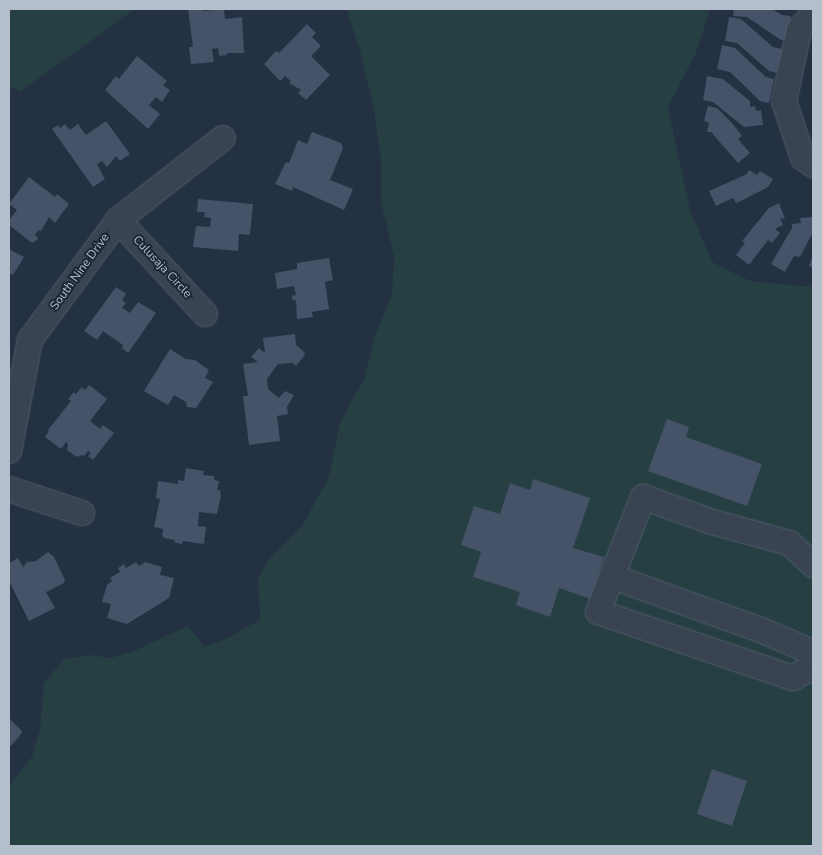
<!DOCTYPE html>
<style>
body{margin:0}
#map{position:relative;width:822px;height:855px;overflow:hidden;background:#243142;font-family:"Nunito Sans",sans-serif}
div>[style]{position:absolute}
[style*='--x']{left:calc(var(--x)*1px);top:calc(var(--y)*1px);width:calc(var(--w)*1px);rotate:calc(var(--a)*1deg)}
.green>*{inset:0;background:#263f43}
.building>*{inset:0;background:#455267}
.roads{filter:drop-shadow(0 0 1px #535e6c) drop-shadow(0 0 1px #535e6c)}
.minor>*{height:24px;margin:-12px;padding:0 12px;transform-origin:12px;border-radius:12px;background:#394352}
span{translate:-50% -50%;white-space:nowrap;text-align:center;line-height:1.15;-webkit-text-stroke:4px #1d2837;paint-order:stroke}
.street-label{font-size:12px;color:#b5becc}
.frame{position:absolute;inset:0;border:10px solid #b5becc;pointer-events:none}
</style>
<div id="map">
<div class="green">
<i style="clip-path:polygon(9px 9px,135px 9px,21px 91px,9px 86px)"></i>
<i style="clip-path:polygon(347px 9px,710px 9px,696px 53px,668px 107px,690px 210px,712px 262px,750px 281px,813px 287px,813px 846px,9px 846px,9px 785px,32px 757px,40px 728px,44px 683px,64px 659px,89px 655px,111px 658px,132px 652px,187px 626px,205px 647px,221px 641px,260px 620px,258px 577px,271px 557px,302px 526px,329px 477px,340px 422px,365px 377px,375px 336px,392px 295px,394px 256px,381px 202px,381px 160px,374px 111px,362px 58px)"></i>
</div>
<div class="building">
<i style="clip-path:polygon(188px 9px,202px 9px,203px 11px,224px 9px,225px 19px,242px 17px,244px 53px,227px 53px,227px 55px,219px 56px,218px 48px,212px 49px,214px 62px,191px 64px,189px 47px,193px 47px)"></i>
<i style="clip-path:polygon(734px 9px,772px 9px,782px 15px,791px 16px,789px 41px,781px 40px,747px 17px,733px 16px)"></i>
<i style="clip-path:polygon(729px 17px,741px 19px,773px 47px,782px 49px,777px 73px,769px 71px,737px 43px,725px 41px)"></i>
<i style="clip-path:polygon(307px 24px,316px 33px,312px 37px,321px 46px,311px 56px,330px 75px,306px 100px,298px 93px,301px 90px,289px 83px,291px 81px,285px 76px,280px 81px,264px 64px,276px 51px,279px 53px)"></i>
<i style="clip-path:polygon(722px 45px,735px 48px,766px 77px,774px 79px,769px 103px,760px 101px,730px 72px,717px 69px)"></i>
<i style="clip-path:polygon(137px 56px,167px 81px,163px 85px,170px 90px,162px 102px,156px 97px,149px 105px,160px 114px,148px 129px,105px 90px,116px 76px,119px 79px)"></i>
<i style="clip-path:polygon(707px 76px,723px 79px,750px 101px,750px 107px,755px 106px,756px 111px,761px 110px,763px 125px,744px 127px,713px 102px,703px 100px)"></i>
<i style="clip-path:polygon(708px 106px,717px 108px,733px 124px,742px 136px,738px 139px,750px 153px,738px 163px,711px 132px,707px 132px,709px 123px,704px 121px)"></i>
<i style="clip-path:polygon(106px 121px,130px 154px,120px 161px,116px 156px,107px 167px,102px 161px,97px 164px,105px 179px,93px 187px,52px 129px,58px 125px,60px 128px,65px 124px,70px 130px,78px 124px,86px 135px)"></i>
<i style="clip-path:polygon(312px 132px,341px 143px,343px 148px,330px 180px,353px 189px,344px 210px,293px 187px,292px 191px,275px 184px,286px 162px,289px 163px,298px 140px,307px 144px)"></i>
<i style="clip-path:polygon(749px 170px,757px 175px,760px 171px,773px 179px,768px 187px,743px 200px,736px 203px,733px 198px,716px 206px,709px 191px,747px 174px)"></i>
<i style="clip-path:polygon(29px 177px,55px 197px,57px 194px,69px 204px,55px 223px,49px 217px,41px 231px,39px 230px,35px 234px,38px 239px,32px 243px,9px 225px,9px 220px,17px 210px,9px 204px)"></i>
<i style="clip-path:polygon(198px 199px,253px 204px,250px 235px,239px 234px,238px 251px,193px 247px,196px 226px,210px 227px,211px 218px,204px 217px,205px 212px,197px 212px)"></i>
<i style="clip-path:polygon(779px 203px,785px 219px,780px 218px,783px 225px,775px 229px,780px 233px,772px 243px,768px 240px,749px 265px,736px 255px,745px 243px,742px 241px,769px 208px)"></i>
<i style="clip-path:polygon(813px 217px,813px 232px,800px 257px,794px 256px,785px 272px,771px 264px,792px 228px,792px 224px,801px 223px,800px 218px)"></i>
<i style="clip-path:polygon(9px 249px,24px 257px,13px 275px,9px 273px)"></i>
<i style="clip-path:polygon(813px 256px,813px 268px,809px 266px)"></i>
<i style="clip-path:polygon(329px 258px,333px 280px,325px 282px,329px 309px,312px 312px,313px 317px,297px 319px,296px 300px,293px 301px,292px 296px,296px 295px,294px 286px,277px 289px,275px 273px,297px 269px,297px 263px)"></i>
<i style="clip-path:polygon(116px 287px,126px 294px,122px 300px,126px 303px,122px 308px,130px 313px,138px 302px,156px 313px,128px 353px,122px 348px,123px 345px,103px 331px,97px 340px,84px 331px)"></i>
<i style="clip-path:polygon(295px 334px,296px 345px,304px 352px,305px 355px,296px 366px,292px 363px,278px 364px,267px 379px,268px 389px,279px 398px,285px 391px,294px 395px,287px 407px,288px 414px,277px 416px,280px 441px,249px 445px,243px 396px,248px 396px,243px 364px,258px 362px,251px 357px,259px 348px,265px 353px,263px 338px)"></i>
<i style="clip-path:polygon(170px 349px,186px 359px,195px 360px,209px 370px,205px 378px,213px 382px,196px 408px,187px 407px,186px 402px,174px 395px,168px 405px,144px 391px)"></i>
<i style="clip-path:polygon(89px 385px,107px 399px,90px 421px,100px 429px,103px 425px,114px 433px,93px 460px,88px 456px,91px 453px,88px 451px,84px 456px,82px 455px,77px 457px,67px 450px,68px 444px,66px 442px,61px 449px,45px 437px,49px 431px,48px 430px,71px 401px,68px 399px,74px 392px,76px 394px,82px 387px,85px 390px)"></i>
<i style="clip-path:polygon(667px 419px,689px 427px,686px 437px,762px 464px,747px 506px,648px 471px)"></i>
<i style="clip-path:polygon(186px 468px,204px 471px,203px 475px,214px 476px,214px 480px,219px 481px,217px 490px,220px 490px,221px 496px,217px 514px,199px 512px,198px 526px,206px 527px,204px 544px,183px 541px,182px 544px,174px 542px,175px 540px,164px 538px,162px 535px,163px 529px,154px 527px,160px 499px,156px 498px,158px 481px,178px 484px,178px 480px,184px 481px)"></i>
<i style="clip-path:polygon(533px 479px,590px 498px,573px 548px,604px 557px,591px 599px,559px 588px,550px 617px,516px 605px,520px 592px,473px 577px,481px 552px,461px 545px,474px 506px,500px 514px,510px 483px,530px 490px)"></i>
<i style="clip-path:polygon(48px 552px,54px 557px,65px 580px,64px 583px,46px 592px,55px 608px,29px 621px,9px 581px,9px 563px,18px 558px,23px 567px,27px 562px,36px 561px)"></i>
<i style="clip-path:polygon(136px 562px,139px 566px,145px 562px,162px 567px,160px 575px,174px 578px,169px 598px,127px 624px,107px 618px,111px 604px,102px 602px,107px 585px,112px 581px,110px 578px,120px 572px,118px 568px,124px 564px,126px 568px)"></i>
<i style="clip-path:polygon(9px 718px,21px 730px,22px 733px,11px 746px,9px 744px)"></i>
<i style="clip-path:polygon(712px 769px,747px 781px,732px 826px,697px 814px)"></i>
</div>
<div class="roads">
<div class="minor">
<i style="--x:813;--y:14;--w:21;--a:131"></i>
<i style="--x:799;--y:30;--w:73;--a:101.9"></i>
<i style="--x:784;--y:101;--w:60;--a:71.6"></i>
<i style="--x:803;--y:158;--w:12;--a:35"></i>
<i style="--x:118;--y:220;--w:128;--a:47.2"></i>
<i style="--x:9;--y:451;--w:113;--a:-79.3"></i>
<i style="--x:30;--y:340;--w:149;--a:-53.7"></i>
<i style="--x:118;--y:220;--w:133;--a:-38"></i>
<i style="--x:9;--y:489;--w:77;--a:18.2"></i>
<i style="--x:813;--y:565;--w:33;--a:-137"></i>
<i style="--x:789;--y:543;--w:80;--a:-164.7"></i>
<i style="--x:712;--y:522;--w:73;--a:-160.1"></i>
<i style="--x:643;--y:497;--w:123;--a:111.4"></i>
<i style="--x:598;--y:612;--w:206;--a:18.7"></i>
<i style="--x:793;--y:678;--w:16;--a:-30"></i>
<i style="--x:807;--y:670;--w:10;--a:-53"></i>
<i style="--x:613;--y:577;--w:157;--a:19.7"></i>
<i style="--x:761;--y:630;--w:46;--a:23.2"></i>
<i style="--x:803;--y:648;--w:13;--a:42"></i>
</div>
</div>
<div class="street-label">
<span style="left:162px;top:267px;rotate:47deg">Culusaja Circle</span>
<span style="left:80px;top:272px;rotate:-54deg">South Nine Drive</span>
</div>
<div class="frame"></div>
</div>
